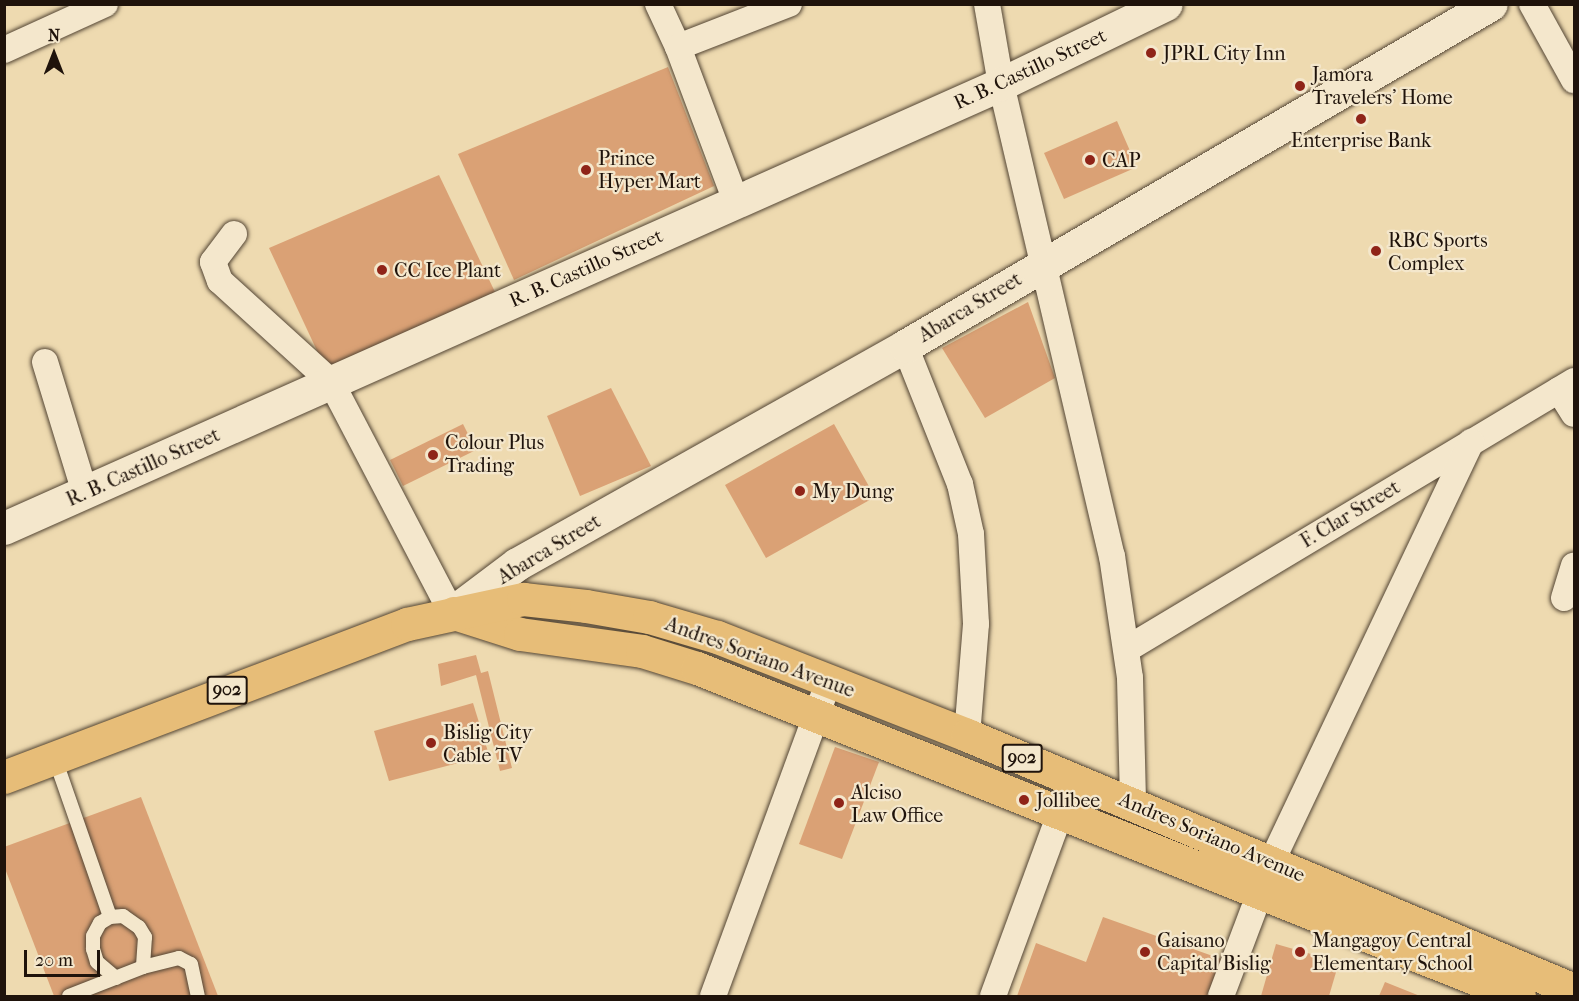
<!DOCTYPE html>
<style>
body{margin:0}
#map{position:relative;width:1579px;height:1001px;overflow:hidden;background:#eedab0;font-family:"IM FELL French Canon",serif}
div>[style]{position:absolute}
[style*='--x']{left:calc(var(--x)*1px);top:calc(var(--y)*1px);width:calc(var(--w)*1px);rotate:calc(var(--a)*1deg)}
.building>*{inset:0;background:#daa175}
.roads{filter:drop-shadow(0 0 2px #534534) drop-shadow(0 0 2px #534534)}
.lane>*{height:14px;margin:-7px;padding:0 7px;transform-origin:7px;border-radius:7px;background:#f4e7cc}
.street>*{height:26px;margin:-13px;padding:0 13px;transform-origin:13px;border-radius:13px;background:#f4e7cc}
.secondary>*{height:33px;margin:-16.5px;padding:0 16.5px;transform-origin:16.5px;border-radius:16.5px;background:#f4e7cc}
.highway>*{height:33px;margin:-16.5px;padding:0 16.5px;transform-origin:16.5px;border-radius:16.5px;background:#e7bd78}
.dots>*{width:16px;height:16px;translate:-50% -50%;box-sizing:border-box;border:3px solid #f4e7cc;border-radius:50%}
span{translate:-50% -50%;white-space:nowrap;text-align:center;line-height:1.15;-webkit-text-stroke:4.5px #f4e7cc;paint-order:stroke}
.shield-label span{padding:2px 4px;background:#f4e7cc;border:2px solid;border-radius:4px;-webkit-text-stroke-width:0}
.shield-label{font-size:18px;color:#1f130b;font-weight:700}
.poi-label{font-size:20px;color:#1f130b}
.left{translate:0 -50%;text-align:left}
.street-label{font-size:20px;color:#1f130b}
.frame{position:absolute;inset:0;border:6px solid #1f130b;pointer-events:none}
.north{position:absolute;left:24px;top:24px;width:60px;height:60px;-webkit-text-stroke:4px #f4e7cc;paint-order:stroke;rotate:0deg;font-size:16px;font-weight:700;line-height:24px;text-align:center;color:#1f130b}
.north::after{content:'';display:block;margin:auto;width:21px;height:27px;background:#1f130b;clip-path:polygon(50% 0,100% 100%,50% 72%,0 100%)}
.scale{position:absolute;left:24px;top:950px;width:76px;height:27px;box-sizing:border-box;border:3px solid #1f130b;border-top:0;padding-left:8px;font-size:18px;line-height:21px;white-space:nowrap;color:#1f130b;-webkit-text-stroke:4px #f4e7cc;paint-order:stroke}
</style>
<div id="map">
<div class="building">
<i style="clip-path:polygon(668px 67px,714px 186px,514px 280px,458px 154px)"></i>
<i style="clip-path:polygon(1117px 121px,1137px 167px,1064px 199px,1044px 153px)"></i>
<i style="clip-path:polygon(439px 175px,495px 292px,326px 370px,269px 248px)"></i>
<i style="clip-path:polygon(1028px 302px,1055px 378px,985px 418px,942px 348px)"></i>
<i style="clip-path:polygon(611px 388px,651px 466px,580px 496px,547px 416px)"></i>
<i style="clip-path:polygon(463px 424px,476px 450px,403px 486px,390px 460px)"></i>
<i style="clip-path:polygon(834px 424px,875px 497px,766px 558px,725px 485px)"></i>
<i style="clip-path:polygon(476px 655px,481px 673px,488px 671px,512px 768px,500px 771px,476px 675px,441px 686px,438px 664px)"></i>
<i style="clip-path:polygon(473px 703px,489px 755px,389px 781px,374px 731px)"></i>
<i style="clip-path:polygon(835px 747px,879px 762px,842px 859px,799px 844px)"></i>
<i style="clip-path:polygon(141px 797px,218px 996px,54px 996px,4px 866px,4px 847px)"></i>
<i style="clip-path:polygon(1103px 917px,1224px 960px,1210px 996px,1017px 996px,1036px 943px,1086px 962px)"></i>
<i style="clip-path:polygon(1276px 944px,1339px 962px,1329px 996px,1261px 996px)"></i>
<i style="clip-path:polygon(1385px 982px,1420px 996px,1379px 996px)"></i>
</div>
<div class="roads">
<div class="lane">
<i style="--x:54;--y:756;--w:170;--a:70.8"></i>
<i style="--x:116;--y:978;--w:25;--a:-140"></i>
<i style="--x:97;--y:962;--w:14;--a:-107"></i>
<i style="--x:93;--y:949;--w:13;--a:-90"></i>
<i style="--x:93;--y:936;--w:15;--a:-62"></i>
<i style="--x:100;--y:923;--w:12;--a:-31"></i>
<i style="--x:110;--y:917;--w:13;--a:-4"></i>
<i style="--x:123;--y:916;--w:19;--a:35"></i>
<i style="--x:139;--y:927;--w:12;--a:59"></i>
<i style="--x:145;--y:937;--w:30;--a:94"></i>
<i style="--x:69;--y:996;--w:79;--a:-21.4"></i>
<i style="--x:143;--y:967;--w:37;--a:-14"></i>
<i style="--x:179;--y:958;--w:13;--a:27"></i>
<i style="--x:191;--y:964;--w:33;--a:78"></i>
</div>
<div class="street">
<i style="--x:658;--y:4;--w:47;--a:65.1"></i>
<i style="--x:678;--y:47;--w:165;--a:69.4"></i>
<i style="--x:987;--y:4;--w:81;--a:80.1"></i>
<i style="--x:1001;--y:84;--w:485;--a:76.8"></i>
<i style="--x:1112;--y:556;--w:123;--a:81.6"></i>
<i style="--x:1130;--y:678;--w:126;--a:88.6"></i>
<i style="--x:1532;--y:4;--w:87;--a:61.1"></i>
<i style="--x:678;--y:47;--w:119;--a:-21.2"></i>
<i style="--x:4;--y:50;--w:111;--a:-24.5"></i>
<i style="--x:234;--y:234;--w:35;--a:127"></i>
<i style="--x:213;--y:262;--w:20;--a:70"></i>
<i style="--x:220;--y:281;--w:150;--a:42.3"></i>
<i style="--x:331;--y:382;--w:261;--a:62.4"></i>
<i style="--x:905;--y:346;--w:149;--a:68.3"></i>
<i style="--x:960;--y:484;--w:51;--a:77.6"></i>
<i style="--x:971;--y:534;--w:90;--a:86.8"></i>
<i style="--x:976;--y:624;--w:111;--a:94.6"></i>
<i style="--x:45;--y:362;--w:137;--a:73"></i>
<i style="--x:1559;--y:390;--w:28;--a:58"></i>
<i style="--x:1564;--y:598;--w:34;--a:-73"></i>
<i style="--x:1127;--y:649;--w:521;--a:-30.94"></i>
<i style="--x:713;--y:996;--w:336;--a:-69.8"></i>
<i style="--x:993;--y:996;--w:231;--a:-69.8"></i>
<i style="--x:1221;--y:996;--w:144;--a:-69.3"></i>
<i style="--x:1272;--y:861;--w:464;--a:-64.6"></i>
</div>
<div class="secondary">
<i style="--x:4;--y:528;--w:1091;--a:-24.01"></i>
<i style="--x:1001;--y:84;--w:183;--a:-25.9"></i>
<i style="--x:452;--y:613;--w:81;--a:-37"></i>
<i style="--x:517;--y:564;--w:445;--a:-29.3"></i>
<i style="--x:905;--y:346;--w:678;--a:-30.27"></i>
</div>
<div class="highway">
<i style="--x:454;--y:613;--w:69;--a:17.7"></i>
<i style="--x:520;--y:634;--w:123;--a:7.9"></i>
<i style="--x:642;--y:651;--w:58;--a:17.2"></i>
<i style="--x:697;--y:668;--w:885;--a:21.75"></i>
<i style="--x:4;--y:777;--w:431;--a:-20.8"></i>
<i style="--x:407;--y:624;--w:119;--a:-12.2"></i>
<i style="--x:523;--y:599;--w:63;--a:6.3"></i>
<i style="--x:586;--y:606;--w:64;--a:9.9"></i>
<i style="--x:649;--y:617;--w:71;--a:16.4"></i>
<i style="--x:717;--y:637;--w:269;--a:21.4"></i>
<i style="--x:967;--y:735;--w:658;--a:22.79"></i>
</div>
</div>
<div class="dots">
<i style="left:1151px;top:53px;background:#8f2418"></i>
<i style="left:1300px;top:86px;background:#8f2418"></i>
<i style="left:1361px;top:119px;background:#8f2418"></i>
<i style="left:1090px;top:160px;background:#8f2418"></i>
<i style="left:586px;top:170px;background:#8f2418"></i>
<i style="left:1376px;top:251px;background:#8f2418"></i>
<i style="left:382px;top:270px;background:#8f2418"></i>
<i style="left:433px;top:455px;background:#8f2418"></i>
<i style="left:800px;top:491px;background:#8f2418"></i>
<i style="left:431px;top:743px;background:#8f2418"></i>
<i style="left:1024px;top:800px;background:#8f2418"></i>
<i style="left:839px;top:803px;background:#8f2418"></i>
<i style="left:1145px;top:952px;background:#8f2418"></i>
<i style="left:1300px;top:952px;background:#8f2418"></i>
</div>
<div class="shield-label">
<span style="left:227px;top:690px">902</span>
<span style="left:1022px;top:758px">902</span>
</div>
<div class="poi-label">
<span class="left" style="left:1163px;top:53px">JPRL City Inn</span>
<span class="left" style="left:1312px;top:86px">Jamora<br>Travelers' Home</span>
<span style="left:1361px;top:140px">Enterprise Bank</span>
<span class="left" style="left:598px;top:170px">Prince<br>Hyper Mart</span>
<span class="left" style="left:1102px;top:160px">CAP</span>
<span class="left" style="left:1388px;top:252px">RBC Sports<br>Complex</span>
<span class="left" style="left:394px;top:270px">CC Ice Plant</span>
<span class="left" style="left:445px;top:454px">Colour Plus<br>Trading</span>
<span class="left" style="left:812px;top:491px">My Dung</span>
<span class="left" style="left:443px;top:744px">Bislig City<br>Cable TV</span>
<span class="left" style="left:851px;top:804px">Alciso<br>Law Office</span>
<span class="left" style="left:1036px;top:800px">Jollibee</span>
<span class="left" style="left:1157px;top:952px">Gaisano<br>Capital Bislig</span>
<span class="left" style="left:1312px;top:952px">Mangagoy Central<br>Elementary School</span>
</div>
<div class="street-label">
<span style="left:1030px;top:69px;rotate:-25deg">R. B. Castillo Street</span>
<span style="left:586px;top:268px;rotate:-24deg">R. B. Castillo Street</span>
<span style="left:970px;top:307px;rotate:-31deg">Abarca Street</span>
<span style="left:143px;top:467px;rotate:-24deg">R. B. Castillo Street</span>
<span style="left:1350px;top:514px;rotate:-31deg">F. Clar Street</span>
<span style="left:549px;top:549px;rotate:-31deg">Abarca Street</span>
<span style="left:760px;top:657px;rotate:20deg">Andres Soriano Avenue</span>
<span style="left:1212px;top:837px;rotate:23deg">Andres Soriano Avenue</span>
</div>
<div class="frame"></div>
<div class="north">N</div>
<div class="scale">20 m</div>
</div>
